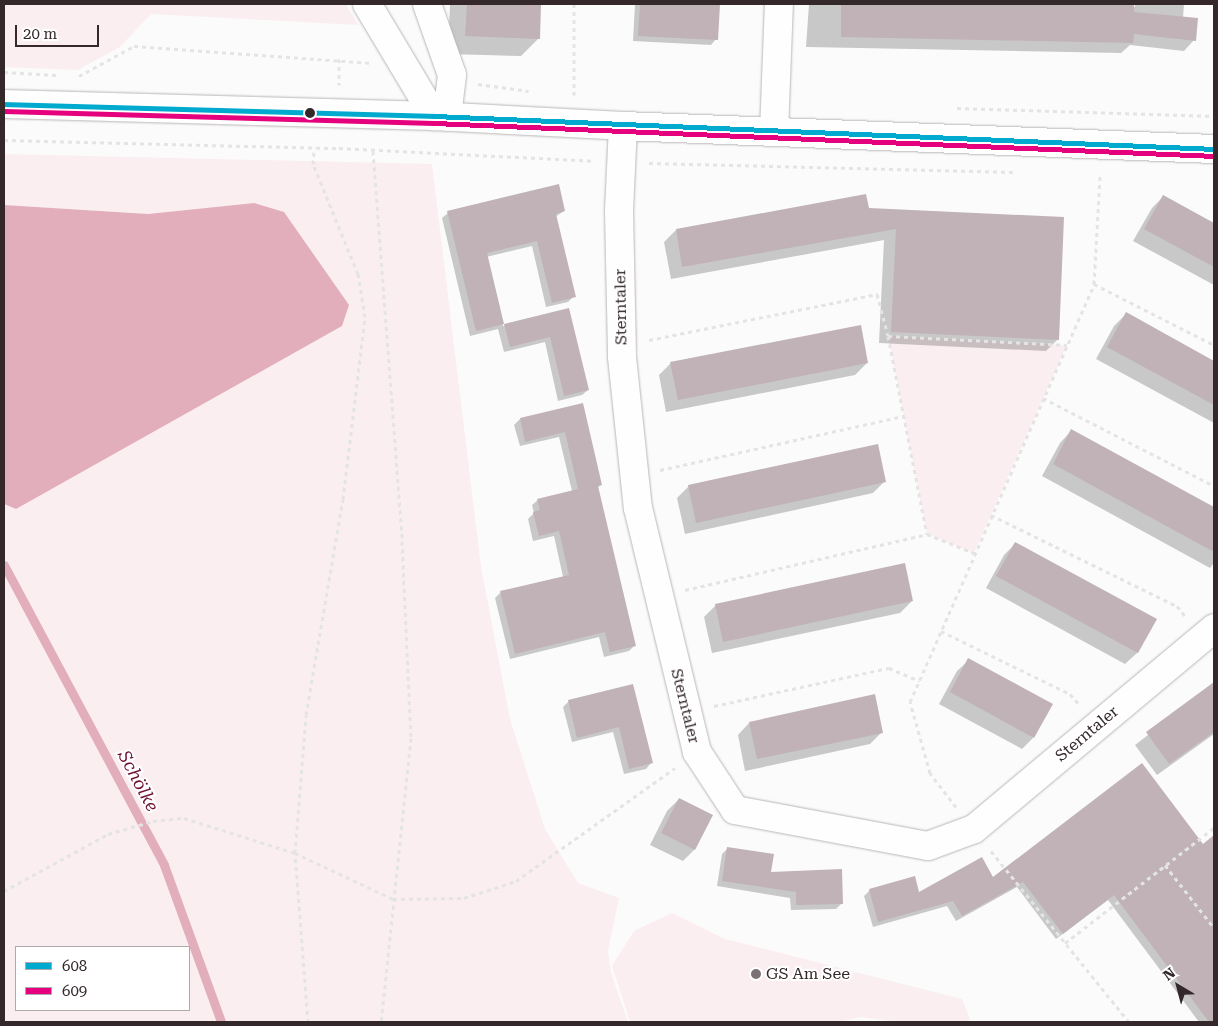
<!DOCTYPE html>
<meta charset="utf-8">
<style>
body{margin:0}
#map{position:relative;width:1218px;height:1026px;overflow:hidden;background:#fbfbfb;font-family:"Roboto Serif",serif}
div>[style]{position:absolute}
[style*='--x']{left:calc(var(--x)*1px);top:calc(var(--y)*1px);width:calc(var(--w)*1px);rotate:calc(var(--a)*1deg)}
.green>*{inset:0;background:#fbeef1}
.water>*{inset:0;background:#e3aebb}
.shadow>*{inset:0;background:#0003}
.stream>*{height:9px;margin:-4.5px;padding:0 4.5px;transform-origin:4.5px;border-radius:4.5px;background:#e3aebb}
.building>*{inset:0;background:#c0b2b6}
.path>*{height:3px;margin-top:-1.5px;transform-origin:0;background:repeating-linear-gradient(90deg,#e4e4e4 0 4px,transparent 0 8px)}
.roads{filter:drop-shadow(0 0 1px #bbb5b6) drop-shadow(0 0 1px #bbb5b6)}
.minor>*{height:28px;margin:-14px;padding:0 14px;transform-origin:14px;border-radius:14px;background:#fefefe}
.bus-1>*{height:5px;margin:-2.5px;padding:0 2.5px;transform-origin:2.5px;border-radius:2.5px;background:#00a9ce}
.bus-2>*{height:5px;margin:-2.5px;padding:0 2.5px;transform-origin:2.5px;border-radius:2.5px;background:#e5007d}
.dots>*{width:14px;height:14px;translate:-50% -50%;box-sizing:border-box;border:2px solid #fff;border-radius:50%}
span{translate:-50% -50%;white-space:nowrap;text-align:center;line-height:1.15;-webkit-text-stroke:4px #fff;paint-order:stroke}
.street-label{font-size:16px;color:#34282b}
.poi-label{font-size:16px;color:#34282b}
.left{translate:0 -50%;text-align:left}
.water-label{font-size:18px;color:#6d1436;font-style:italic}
.frame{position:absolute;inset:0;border:5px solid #34282b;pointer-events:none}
.legend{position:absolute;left:15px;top:946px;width:175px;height:65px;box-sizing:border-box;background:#fff;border:1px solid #aea9aa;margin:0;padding:6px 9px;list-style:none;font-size:15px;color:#34282b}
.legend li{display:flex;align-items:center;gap:10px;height:25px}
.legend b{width:25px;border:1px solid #aea9aa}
.north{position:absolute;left:1153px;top:961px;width:50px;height:50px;-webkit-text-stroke:4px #fff;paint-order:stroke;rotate:323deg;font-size:14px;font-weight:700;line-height:20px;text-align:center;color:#34282b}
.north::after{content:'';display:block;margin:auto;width:18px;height:22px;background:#34282b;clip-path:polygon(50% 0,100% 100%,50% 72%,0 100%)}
.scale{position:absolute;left:15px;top:25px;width:84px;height:22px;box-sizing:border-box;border:2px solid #34282b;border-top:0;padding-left:6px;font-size:15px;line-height:18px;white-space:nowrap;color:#34282b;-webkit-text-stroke:4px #fff;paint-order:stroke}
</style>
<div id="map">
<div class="green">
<i style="clip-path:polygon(4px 4px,346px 4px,358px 25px,151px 14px,120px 47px,78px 70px,4px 67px)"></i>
<i style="clip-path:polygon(evenodd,4px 154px,432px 164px,481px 567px,510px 719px,545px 829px,578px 883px,619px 898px,608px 951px,611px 973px,628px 1022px,4px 1022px,4px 504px,16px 509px,342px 326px,254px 203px,148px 214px,4px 205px,4px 154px,16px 947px,189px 947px,189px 1010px,16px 1010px,16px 947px)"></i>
<i style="clip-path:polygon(888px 336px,1067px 345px,974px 553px,927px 534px)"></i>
<i style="clip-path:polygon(672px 913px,725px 939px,962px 999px,970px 1019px,968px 1022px,898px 1022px,861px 1017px,839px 1022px,630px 1022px,612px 966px,634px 931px)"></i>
</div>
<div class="water">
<i style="clip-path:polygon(254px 203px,284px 212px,349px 305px,342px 326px,16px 509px,4px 504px,4px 205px,148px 214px)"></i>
</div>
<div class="shadow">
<i style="clip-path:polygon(450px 4px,540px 4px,538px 39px,521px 56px,448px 54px)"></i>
<i style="clip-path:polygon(635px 4px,719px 4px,716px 39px,711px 45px,633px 41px)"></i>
<i style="clip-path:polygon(809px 4px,1135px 7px,1135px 4px,1184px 4px,1183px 18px,1194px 40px,1184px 51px,1130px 45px,1121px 53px,806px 47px)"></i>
<i style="clip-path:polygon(865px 195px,868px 209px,1058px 339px,1046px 351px,879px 343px,884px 240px,671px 279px,664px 242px,676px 230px)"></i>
<i style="clip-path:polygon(1164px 196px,1214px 224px,1214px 285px,1133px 241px,1152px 208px)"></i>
<i style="clip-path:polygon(564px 211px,555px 217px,574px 296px,568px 302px,546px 307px,532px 246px,486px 257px,503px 326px,569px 310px,588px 390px,582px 395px,558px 401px,545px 342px,504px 352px,498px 329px,470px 336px,442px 218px,448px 213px)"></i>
<i style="clip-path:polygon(1126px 314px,1214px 362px,1214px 423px,1096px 359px,1114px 326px)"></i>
<i style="clip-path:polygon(671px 363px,867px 363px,855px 375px,666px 412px,659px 375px)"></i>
<i style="clip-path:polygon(582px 405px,601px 485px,597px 488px,635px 645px,629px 651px,604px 657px,599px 637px,510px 659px,495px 598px,501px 592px,563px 577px,554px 536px,533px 541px,528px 519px,534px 513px,532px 505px,538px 500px,572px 491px,559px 437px,520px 446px,514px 425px,520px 419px)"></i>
<i style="clip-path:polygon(1071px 431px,1214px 509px,1214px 563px,1210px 568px,1042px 476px,1060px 443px)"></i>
<i style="clip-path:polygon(885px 481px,873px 493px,685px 534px,677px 498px,689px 486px)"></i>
<i style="clip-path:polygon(1016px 543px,1155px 620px,1137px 653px,1125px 664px,986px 588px,1004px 555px)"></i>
<i style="clip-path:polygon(912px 601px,900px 613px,712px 653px,704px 617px,716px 605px)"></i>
<i style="clip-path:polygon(969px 660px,1033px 738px,1022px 749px,939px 704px,957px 671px)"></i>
<i style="clip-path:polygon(1214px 684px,1214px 734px,1157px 775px,1135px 745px)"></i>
<i style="clip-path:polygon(632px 685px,651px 763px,646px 769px,624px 774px,613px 732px,572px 742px,563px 707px,569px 701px)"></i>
<i style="clip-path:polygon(749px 723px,882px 732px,870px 744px,745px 771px,738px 735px)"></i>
<i style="clip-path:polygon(679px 799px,694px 850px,683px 861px,650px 845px,667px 811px)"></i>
<i style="clip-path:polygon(1214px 837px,1214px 937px,1206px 943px,1214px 954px,1214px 1022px,1199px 1022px,1108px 900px,1056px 939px,1017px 887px,956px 921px,947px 906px,873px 927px,864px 896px,870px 890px,919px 894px,1203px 845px)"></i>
<i style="clip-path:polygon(728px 848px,770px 873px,842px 903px,836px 909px,791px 910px,790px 898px,717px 886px,722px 854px)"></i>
</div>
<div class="stream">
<i style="--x:4;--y:565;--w:340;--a:61.9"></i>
<i style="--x:164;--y:865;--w:167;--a:70"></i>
</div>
<div class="building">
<i style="clip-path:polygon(467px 4px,541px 4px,540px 39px,465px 36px)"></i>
<i style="clip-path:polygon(640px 4px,720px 4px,718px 40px,638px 36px)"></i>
<i style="clip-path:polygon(841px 4px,1134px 5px,1134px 12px,1198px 18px,1196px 41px,1134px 34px,1133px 43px,841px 37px)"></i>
<i style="clip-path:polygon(559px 184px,565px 211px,556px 214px,576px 297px,552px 303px,537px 241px,487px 253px,504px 324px,476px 331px,447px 211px)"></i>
<i style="clip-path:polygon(866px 194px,869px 208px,1064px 217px,1059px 340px,891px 332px,896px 229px,682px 267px,676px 229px)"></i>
<i style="clip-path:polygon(1163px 195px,1214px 223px,1214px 267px,1144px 229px)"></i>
<i style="clip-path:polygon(569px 308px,589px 390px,564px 396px,550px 337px,510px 347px,504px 324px)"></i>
<i style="clip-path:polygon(1126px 312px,1214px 361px,1214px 405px,1107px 347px)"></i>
<i style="clip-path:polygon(861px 325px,868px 363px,678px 400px,670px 362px)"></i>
<i style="clip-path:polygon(583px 403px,602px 485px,598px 486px,636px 646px,610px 652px,605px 632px,515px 654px,500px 591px,569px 575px,559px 531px,539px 536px,533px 512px,540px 510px,537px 499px,578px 489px,565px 432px,525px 442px,520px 418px)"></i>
<i style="clip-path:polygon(1071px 429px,1214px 507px,1214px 552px,1053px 464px)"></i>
<i style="clip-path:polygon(878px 444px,886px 482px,696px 523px,688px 485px)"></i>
<i style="clip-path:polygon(1015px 542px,1157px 619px,1138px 653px,996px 576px)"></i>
<i style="clip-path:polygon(905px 563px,913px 601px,723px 642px,715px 604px)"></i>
<i style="clip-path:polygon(968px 658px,1053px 704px,1034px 738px,950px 692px)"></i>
<i style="clip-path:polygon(1214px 682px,1214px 732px,1169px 764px,1146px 732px)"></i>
<i style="clip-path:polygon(633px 684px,653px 763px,629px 769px,619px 727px,577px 738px,568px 700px)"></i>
<i style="clip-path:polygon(875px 694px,883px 733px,757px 759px,749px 722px)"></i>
<i style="clip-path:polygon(1142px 763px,1203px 844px,1214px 835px,1214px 1022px,1209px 1022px,1114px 895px,1063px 934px,1023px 882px,962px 916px,953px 901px,878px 922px,869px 889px,915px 876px,919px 892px,982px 857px,993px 877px)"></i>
<i style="clip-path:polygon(679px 798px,713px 815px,695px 850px,661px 833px)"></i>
<i style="clip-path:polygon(727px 847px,774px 854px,771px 872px,842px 869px,843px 904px,796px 905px,796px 892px,722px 881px)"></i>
</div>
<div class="path">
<i style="--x:339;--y:59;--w:26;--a:90"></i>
<i style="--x:4;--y:72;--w:52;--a:3.3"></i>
<i style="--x:79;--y:76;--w:63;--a:-28.6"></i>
<i style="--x:134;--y:46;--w:236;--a:4.1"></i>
<i style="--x:478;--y:84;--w:51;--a:7.8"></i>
<i style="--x:574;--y:95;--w:91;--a:-90"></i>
<i style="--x:957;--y:108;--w:257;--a:1.8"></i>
<i style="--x:4;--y:140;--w:335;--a:1.4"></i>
<i style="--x:339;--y:148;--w:254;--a:2.9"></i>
<i style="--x:373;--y:151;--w:391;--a:85.7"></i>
<i style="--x:402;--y:541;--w:197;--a:87.4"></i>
<i style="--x:411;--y:738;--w:286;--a:96"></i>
<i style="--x:649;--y:163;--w:364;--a:1.4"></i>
<i style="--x:1094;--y:284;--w:135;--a:26.9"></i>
<i style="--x:888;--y:336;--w:179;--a:2.9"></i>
<i style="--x:649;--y:340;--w:233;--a:-11.4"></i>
<i style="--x:877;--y:294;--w:43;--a:75.3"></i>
<i style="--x:888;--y:336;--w:202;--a:78.9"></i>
<i style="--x:1043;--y:398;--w:192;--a:27.2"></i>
<i style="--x:660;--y:470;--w:250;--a:-12.5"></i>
<i style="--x:991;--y:515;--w:207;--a:26.1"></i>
<i style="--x:1177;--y:606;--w:13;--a:51"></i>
<i style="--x:685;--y:590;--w:248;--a:-13"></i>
<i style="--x:927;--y:534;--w:51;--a:22"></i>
<i style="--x:941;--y:631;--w:144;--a:26"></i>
<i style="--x:1070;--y:694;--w:13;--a:48"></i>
<i style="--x:714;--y:706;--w:179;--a:-12.3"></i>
<i style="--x:889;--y:668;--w:33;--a:23"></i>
<i style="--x:956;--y:807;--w:43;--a:-127.4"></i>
<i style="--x:930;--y:773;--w:74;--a:-105.7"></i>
<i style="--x:910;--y:702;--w:457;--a:-66.2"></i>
<i style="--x:1094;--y:284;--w:109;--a:-86.8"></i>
<i style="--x:991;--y:851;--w:220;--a:51.1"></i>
<i style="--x:1165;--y:865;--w:80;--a:52.1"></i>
<i style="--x:4;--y:891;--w:119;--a:-28.7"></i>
<i style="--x:108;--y:834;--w:47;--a:-16.1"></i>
<i style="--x:153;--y:821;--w:31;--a:-6"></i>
<i style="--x:184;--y:818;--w:116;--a:17.5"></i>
<i style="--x:295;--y:853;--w:108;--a:25.1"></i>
<i style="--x:393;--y:899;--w:71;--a:-0.8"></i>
<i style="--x:464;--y:898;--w:55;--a:-18.1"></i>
<i style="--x:516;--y:881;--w:195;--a:-35.4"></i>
<i style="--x:1065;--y:943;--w:188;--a:-37.7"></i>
<i style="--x:308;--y:1022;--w:169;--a:-94.4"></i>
<i style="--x:295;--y:853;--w:138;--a:-85.4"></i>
<i style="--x:306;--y:715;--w:219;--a:-80.3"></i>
<i style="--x:343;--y:499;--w:183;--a:-83.1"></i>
<i style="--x:365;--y:317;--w:44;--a:-99.2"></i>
<i style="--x:358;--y:274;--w:119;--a:-112.2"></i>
<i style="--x:313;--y:164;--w:16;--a:-86"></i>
</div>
<div class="roads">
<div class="minor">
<i style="--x:367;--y:4;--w:131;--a:59.1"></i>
<i style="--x:427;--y:4;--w:75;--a:70.6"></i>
<i style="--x:452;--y:75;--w:42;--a:96.8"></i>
<i style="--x:4;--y:104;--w:430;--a:1.6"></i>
<i style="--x:434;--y:116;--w:189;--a:3"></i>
<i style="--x:623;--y:126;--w:591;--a:2.23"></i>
<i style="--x:623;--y:126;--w:85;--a:92.7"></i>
<i style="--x:619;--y:211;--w:146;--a:88.8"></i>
<i style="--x:622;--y:357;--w:152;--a:84"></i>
<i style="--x:638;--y:508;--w:251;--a:76.4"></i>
<i style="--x:697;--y:752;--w:69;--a:56.8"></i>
<i style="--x:735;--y:810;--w:196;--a:10.6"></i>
<i style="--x:928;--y:846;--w:49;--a:-20.3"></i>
<i style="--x:974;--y:829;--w:313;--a:-39.9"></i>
<i style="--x:774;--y:132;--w:128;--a:-87.8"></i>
</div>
</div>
<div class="bus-1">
<i style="--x:4;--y:104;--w:430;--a:1.6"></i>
<i style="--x:434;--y:116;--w:781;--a:2.42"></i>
</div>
<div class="bus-2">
<i style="--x:4;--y:111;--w:430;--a:1.6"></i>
<i style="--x:434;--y:123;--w:781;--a:2.42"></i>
</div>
<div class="dots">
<i style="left:310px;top:113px;background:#34282b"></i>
<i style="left:756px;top:974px;background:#7a7274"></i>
</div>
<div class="street-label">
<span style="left:621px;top:307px;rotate:-91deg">Sterntaler</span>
<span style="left:685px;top:706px;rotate:76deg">Sterntaler</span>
<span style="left:1087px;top:734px;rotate:-40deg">Sterntaler</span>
</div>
<div class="poi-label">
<span class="left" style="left:766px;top:974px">GS Am See</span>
</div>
<div class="water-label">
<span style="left:138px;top:781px;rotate:62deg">Schölke</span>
</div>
<div class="frame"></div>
<ul class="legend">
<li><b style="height:6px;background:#00a9ce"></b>608</li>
<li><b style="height:6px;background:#e5007d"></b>609</li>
</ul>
<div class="north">N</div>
<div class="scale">20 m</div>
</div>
